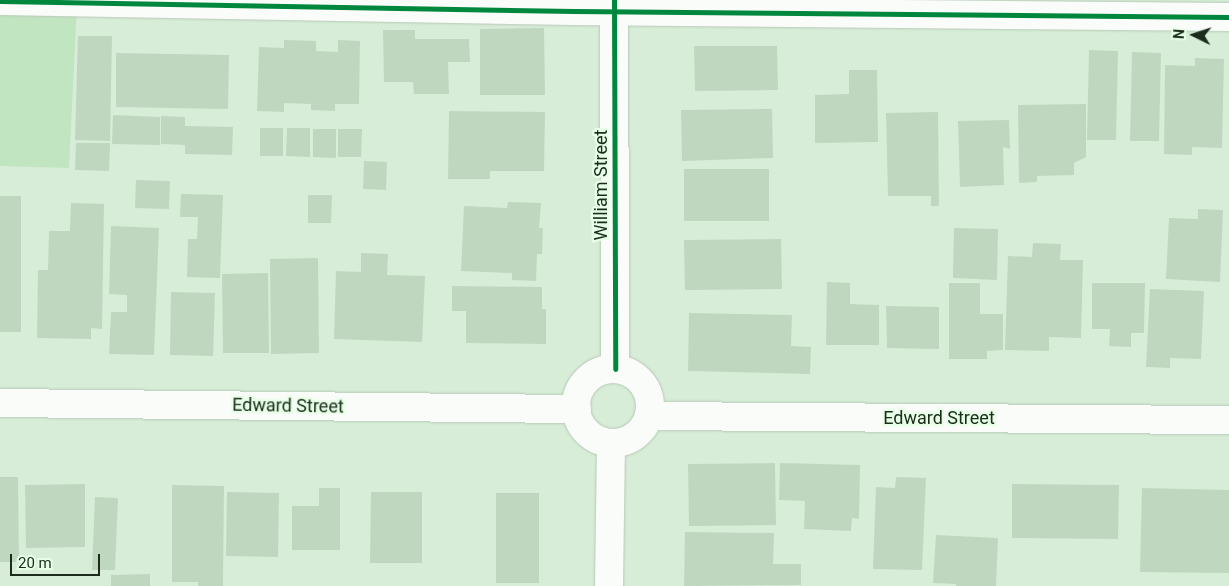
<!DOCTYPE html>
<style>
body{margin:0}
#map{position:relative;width:1229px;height:586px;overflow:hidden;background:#d7edd7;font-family:Roboto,sans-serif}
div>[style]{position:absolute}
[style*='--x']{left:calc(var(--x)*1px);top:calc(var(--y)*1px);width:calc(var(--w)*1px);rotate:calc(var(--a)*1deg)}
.green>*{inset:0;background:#c0e5c0}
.building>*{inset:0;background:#bfd7bf}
.roads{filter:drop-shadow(0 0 1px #b8c8b8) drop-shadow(0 0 1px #b8c8b8)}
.minor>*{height:28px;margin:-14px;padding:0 14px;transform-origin:14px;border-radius:14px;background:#f9fcf9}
.minor>.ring{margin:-14px;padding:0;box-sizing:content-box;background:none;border:28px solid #f9fcf9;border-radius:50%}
.cycleway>*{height:5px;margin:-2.5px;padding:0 2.5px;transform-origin:2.5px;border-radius:2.5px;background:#00873e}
span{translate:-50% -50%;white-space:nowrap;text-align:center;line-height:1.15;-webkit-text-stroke:4.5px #e7ffe6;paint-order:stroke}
.street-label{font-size:18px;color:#1c2b1c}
.north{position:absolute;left:1169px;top:10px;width:50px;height:50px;-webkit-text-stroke:4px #e7ffe6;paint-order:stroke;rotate:274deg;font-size:14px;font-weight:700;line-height:20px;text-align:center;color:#1c2b1c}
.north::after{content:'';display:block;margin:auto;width:18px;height:22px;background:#1c2b1c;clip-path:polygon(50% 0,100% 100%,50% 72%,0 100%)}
.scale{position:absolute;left:10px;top:554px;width:90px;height:22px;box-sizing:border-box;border:2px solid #1c2b1c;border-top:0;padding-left:6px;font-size:15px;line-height:18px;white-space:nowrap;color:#1c2b1c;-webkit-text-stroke:4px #e7ffe6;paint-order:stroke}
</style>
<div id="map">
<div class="green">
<i style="clip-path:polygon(0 1px,77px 2px,69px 168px,0 166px)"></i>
</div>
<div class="building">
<i style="clip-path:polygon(544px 28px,545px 95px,480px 95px,480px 29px)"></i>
<i style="clip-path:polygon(383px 30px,415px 30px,415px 39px,469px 39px,470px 62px,448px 62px,449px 94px,414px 94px,413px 82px,384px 82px)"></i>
<i style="clip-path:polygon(78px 36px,112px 36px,110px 141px,75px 140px)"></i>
<i style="clip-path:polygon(284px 40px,316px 41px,316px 51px,338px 52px,338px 40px,360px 41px,359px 104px,335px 104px,335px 111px,311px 110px,311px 104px,284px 103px,284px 112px,257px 111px,259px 47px,284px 48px)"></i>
<i style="clip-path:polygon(694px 46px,777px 46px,778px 90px,695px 91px)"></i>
<i style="clip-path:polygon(1089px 50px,1118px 51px,1116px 140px,1087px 140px)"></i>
<i style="clip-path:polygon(1132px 52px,1161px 53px,1159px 141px,1130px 141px)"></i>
<i style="clip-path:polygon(116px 53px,229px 55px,228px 109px,116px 107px)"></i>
<i style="clip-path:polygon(1195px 58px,1224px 59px,1222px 148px,1192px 147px,1192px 155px,1164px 154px,1165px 65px,1195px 66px)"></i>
<i style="clip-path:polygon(849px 70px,877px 70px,878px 142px,815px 143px,815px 95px,849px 94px)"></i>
<i style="clip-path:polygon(1086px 104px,1086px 157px,1074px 163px,1074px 175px,1037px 176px,1037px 182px,1019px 183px,1018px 105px)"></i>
<i style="clip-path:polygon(772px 109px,773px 158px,682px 161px,681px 110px)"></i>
<i style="clip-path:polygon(449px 111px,545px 112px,544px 171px,490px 171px,490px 179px,448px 179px)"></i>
<i style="clip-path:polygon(938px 112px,939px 206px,931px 206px,931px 196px,888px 196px,886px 113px)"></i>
<i style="clip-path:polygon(113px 115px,160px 117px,160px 145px,112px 144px)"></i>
<i style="clip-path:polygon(161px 116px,185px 117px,185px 126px,233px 127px,232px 155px,185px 154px,185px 145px,161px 144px)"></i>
<i style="clip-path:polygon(1009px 120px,1010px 149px,1003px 147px,1004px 185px,960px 187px,958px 121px)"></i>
<i style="clip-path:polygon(260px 128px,283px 128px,283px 156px,260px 156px)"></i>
<i style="clip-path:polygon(287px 128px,310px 128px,310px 157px,286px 156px)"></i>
<i style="clip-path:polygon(313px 129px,336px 129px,336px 158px,313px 157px)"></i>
<i style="clip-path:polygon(338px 129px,362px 129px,361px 157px,338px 157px)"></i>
<i style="clip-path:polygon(76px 143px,110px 143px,109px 171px,75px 170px)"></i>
<i style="clip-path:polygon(364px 161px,387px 162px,386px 190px,363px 189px)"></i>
<i style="clip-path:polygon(684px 169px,769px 169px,769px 221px,684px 221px)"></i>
<i style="clip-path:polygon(136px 180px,170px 181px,169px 209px,135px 208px)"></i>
<i style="clip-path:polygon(181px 194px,223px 195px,220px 278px,187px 277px,188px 239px,197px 239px,198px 217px,180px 217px)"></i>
<i style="clip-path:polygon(308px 195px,332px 195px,331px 223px,308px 223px)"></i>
<i style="clip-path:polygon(0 196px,21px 196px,21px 332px,0 332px)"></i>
<i style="clip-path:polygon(508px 202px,541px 203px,539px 228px,543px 228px,542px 254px,537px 254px,536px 281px,512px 280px,512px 273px,461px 271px,464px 206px,507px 208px)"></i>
<i style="clip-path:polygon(71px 203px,104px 204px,102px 329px,91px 328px,91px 339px,37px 338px,38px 270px,48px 270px,49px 231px,70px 231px)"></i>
<i style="clip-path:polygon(1198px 209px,1223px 210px,1220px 282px,1166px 279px,1169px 218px,1198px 219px)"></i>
<i style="clip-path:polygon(111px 226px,159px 228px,154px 355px,109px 354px,111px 312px,127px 312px,127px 295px,109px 294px)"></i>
<i style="clip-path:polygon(954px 228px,998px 229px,997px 280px,953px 278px)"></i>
<i style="clip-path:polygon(781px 239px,782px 289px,685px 290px,684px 240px)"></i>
<i style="clip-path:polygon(1033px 243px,1061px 244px,1060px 260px,1083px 260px,1081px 338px,1049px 337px,1049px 351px,1005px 350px,1008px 256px,1032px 257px)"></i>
<i style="clip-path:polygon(361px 253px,388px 254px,387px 275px,425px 276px,422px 342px,334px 339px,336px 271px,361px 272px)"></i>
<i style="clip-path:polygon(318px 258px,319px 353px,271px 354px,270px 259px)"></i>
<i style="clip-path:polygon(268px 273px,269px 353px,223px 353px,222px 274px)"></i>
<i style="clip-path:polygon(827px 282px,850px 283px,850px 304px,879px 305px,879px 345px,826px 345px)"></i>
<i style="clip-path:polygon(949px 283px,980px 283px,980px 314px,1003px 314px,1003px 350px,987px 351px,987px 359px,949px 359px)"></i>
<i style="clip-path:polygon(1092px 283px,1145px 283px,1144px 333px,1131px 333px,1131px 347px,1109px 346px,1110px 329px,1092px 329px)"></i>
<i style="clip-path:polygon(452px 286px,542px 287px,542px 309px,546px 309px,546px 344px,466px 343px,466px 311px,452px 311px)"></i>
<i style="clip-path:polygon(1150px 289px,1204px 291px,1201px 359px,1170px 358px,1170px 368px,1146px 367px)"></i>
<i style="clip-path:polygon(171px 292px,215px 293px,213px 356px,170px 355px)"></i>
<i style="clip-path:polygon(886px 306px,939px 307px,939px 349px,887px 348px)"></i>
<i style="clip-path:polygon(689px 313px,792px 315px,791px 346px,811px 347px,810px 374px,688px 371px)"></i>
<i style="clip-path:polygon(775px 463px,776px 525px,689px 526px,688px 464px)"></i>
<i style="clip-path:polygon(780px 463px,860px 465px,859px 519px,852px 518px,851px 531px,804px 529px,805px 501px,779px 500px)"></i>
<i style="clip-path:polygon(0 477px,18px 477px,19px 562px,0 562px)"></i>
<i style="clip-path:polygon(896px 477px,926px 478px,922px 570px,873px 569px,876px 487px,895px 488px)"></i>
<i style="clip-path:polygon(85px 484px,85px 547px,26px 548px,25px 485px)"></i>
<i style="clip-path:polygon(1012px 484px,1119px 485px,1118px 539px,1012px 538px)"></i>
<i style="clip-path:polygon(172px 485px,224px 486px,223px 586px,198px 586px,198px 582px,172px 582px)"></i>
<i style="clip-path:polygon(319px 488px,340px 488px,340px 550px,292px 550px,292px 506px,319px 506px)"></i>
<i style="clip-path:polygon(1142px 488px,1229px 490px,1229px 573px,1140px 572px)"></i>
<i style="clip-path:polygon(227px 492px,279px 493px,278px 557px,226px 556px)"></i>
<i style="clip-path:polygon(371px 492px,422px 492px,422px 563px,370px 563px)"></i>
<i style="clip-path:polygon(496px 493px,539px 493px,539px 583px,496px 583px)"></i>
<i style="clip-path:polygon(95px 497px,118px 498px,115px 570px,92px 570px)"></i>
<i style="clip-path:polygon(685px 532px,774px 533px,773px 564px,801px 564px,801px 585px,684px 586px)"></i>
<i style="clip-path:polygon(936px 535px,998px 538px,996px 586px,956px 586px,956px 584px,933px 583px)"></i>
<i style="clip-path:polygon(150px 574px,150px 586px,111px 586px,111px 575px)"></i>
</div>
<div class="roads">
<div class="minor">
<i style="--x:614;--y:0;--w:369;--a:89.8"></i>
<i style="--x:0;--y:1;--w:574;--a:1"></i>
<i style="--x:574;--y:11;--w:655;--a:0.52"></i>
<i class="ring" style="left:576px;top:369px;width:46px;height:46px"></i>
<i style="--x:0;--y:403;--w:577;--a:0.6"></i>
<i style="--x:649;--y:416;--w:580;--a:0.4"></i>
<i style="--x:609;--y:586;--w:143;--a:-89.2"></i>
</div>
</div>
<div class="cycleway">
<i style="--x:614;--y:0;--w:369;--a:89.8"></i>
<i style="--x:0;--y:1;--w:574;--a:1"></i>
<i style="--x:574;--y:11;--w:655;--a:0.52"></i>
</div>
<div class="street-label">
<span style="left:601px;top:185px;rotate:-90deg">William Street</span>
<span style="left:288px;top:406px;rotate:1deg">Edward Street</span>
<span style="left:939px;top:418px">Edward Street</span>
</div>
<div class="north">N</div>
<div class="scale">20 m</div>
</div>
